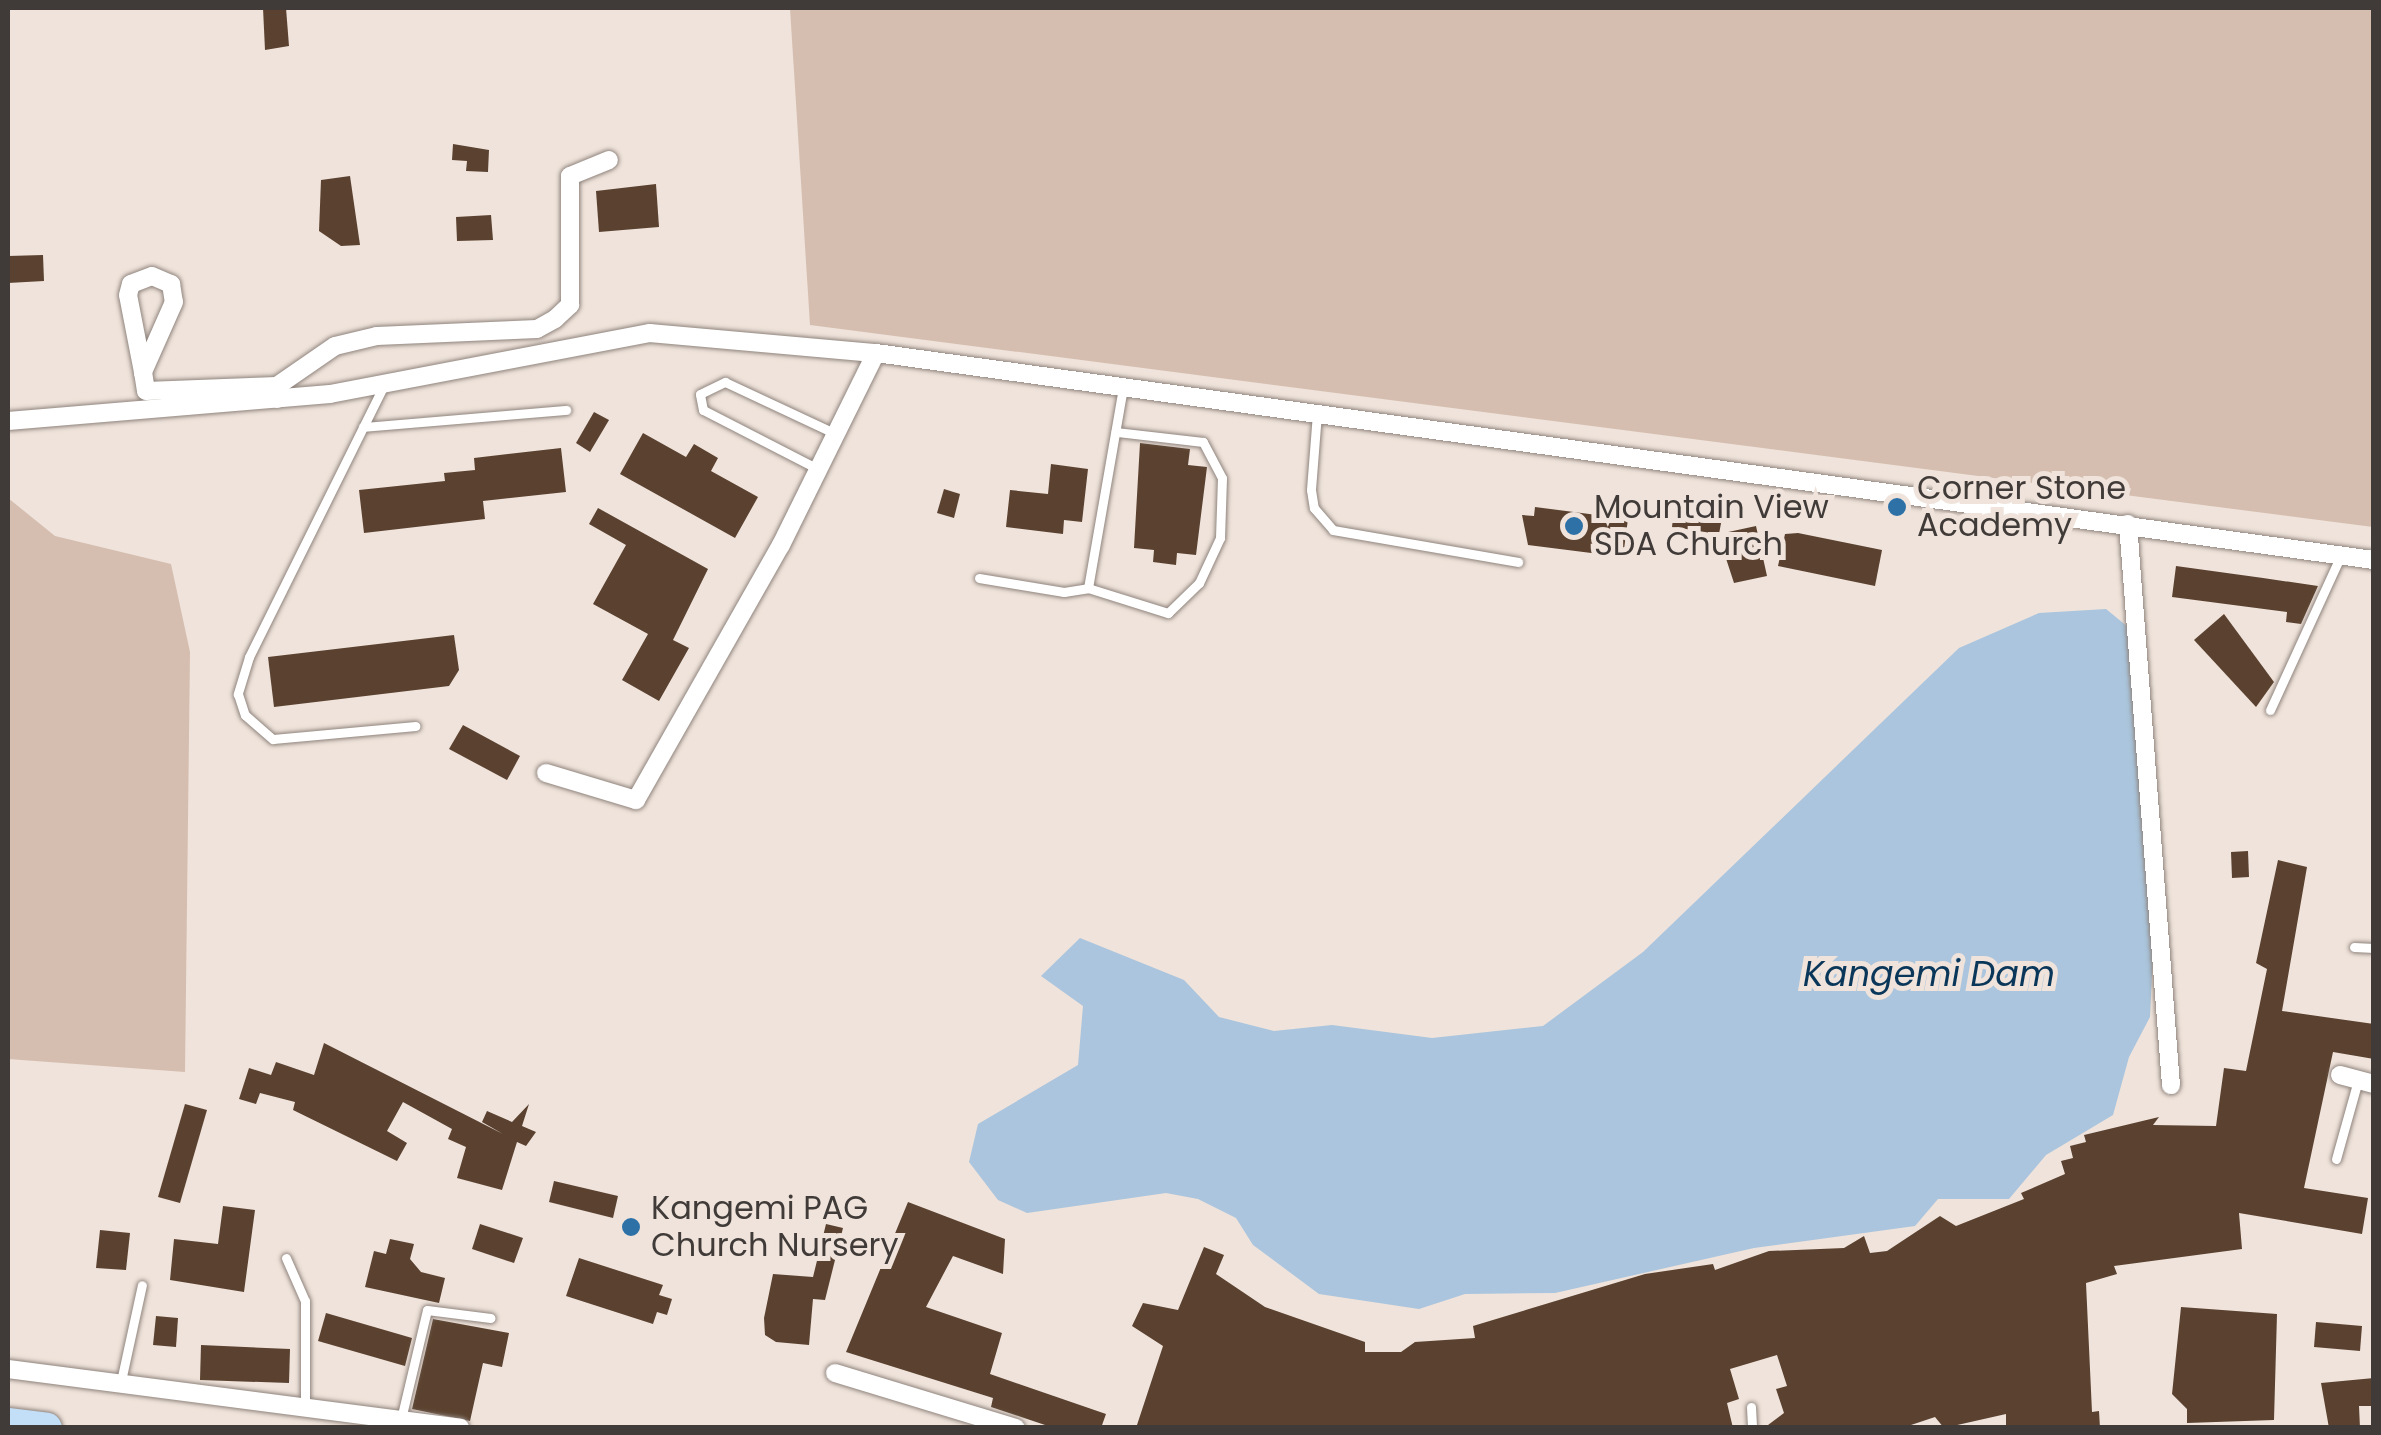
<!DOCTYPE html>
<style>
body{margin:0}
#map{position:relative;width:2381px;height:1435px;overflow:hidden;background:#efe3db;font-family:Poppins,sans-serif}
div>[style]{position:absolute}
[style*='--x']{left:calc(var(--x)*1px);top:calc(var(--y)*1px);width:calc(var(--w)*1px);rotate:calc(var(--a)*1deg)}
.green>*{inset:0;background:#d5beaf}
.water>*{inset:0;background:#aac5dd}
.building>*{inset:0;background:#5b4230}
.roads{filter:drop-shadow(0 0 2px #8f847d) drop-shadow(0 0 2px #8f847d)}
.service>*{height:9px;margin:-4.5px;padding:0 4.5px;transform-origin:4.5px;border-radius:4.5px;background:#fff}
.minor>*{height:18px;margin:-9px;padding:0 9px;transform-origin:9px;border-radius:9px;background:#fff}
.trunk>*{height:30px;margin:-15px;padding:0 15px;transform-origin:15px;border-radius:15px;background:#c3def7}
.dots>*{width:28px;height:28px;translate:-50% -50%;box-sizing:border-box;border:5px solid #efe3db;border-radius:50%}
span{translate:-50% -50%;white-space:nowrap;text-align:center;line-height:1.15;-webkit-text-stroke:10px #efe3db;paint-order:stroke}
.poi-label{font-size:32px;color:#403b38}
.left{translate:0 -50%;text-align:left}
.water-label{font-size:35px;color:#0a3759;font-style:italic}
.frame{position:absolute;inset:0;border:10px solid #403b38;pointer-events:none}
</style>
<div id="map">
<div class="green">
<i style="clip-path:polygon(790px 8px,2373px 8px,2373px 527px,810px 325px)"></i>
<i style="clip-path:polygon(8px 498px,55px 536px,171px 564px,190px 652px,185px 1072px,8px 1059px)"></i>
</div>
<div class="water">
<i style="clip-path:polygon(2106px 609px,2128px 627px,2155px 911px,2150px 1017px,2129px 1057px,2113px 1115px,2046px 1155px,2009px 1199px,1938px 1199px,1915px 1226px,1754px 1248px,1555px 1293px,1465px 1294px,1419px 1309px,1319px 1294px,1253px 1245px,1236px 1218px,1198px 1199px,1166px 1193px,1027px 1213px,998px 1200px,969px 1162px,978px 1124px,1078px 1065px,1083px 1006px,1041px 976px,1080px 938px,1184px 980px,1219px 1017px,1274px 1031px,1332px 1025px,1432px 1038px,1543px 1026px,1643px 952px,1959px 648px,2039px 613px)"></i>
</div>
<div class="building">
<i style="clip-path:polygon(263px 8px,286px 8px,289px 46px,265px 50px)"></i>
<i style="clip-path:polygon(453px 144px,489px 150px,488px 172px,466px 171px,467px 161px,452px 160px)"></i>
<i style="clip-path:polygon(350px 176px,360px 245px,341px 246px,319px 231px,321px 180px)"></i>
<i style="clip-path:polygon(656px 184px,659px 227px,599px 232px,596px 191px)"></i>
<i style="clip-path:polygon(491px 215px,493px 240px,457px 241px,456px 217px)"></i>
<i style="clip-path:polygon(43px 255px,44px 281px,8px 283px,8px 256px)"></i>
<i style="clip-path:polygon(594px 412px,609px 420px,590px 452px,576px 443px)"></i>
<i style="clip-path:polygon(643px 433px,686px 457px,694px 444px,718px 458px,711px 471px,758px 497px,735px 538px,620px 474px)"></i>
<i style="clip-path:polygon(1140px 443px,1190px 449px,1188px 465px,1207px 467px,1196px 555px,1177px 553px,1176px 565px,1153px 562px,1154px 550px,1134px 548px)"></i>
<i style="clip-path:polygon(561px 448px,566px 492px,483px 501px,485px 519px,364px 533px,359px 490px,445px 481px,444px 473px,475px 470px,474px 458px)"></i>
<i style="clip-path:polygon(1051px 464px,1088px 469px,1082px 522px,1064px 520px,1063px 534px,1006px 527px,1010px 490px,1048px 494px)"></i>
<i style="clip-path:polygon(944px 489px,960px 494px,954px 518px,937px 513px)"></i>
<i style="clip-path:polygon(1535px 507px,1628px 519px,1623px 557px,1528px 545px,1522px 515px,1534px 516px)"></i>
<i style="clip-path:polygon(598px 508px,708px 569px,673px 640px,689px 648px,659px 701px,622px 680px,648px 634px,593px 604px,626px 545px,589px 524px)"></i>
<i style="clip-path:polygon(1674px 510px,1722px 518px,1719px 534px,1756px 526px,1767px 576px,1734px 583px,1718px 534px,1672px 527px)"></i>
<i style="clip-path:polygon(1798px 533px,1882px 550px,1875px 586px,1778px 566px,1785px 534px)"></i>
<i style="clip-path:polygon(2176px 566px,2263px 578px,2318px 586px,2301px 624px,2286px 622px,2287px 612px,2172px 597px)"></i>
<i style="clip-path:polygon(2224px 614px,2274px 682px,2256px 707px,2194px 640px)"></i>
<i style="clip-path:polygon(454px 635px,459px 670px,449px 686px,274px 707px,268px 657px)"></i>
<i style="clip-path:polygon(463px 725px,520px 756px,507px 780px,449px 749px)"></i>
<i style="clip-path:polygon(2248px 851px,2249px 877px,2232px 878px,2231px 852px)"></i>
<i style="clip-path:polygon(2278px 860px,2307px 867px,2282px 1011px,2374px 1024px,2374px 1059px,2333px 1052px,2304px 1188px,2368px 1198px,2362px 1234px,2239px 1213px,2242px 1249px,2114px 1266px,2117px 1274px,2086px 1283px,2092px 1412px,2099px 1411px,2100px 1428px,2006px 1428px,2006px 1414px,1944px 1428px,1935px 1417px,1902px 1428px,1764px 1428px,1784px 1413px,1776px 1389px,1787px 1386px,1777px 1355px,1730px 1369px,1739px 1399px,1727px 1403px,1733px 1428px,1136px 1428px,1163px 1346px,1132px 1326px,1143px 1303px,1178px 1310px,1204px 1247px,1224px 1255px,1216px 1274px,1265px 1307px,1365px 1342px,1365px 1352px,1401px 1352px,1415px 1342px,1475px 1338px,1473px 1326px,1645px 1274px,1713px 1264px,1715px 1270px,1769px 1251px,1844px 1248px,1864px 1236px,1870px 1253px,1887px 1251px,1940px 1216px,1956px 1226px,2024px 1199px,2021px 1193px,2065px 1174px,2061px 1161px,2073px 1158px,2070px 1146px,2086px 1142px,2084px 1135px,2159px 1117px,2153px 1125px,2216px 1126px,2224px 1068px,2246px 1071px,2267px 969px,2256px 963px)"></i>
<i style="clip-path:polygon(324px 1043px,503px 1134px,482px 1122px,487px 1111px,512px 1122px,529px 1104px,522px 1126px,536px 1132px,526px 1146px,517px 1142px,502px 1190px,457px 1178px,466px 1147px,448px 1139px,452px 1129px,403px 1102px,387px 1131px,407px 1143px,397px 1161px,293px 1110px,295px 1102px,260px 1093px,256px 1104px,239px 1099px,249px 1068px,271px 1075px,276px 1062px,314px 1075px)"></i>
<i style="clip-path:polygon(185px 1104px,207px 1110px,180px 1203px,158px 1197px)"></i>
<i style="clip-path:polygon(554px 1181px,618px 1196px,613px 1218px,549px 1202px)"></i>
<i style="clip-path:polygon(908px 1202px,1005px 1239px,1003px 1274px,953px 1256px,926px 1307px,1002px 1333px,990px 1374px,1106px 1414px,1101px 1428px,1054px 1428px,991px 1407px,993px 1398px,846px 1352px)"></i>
<i style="clip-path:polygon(223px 1206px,255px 1210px,244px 1292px,170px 1280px,174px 1239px,218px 1244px)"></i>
<i style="clip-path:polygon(480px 1224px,523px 1238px,514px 1263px,472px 1249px)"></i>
<i style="clip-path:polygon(826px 1224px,843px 1228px,825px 1300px,813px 1299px,809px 1345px,776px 1342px,765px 1335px,764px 1318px,773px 1274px,813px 1277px)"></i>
<i style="clip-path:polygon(100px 1230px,130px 1233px,126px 1270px,96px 1268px)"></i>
<i style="clip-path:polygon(390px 1239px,414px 1244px,410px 1259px,421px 1272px,445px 1278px,439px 1303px,365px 1287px,374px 1251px,386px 1254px)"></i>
<i style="clip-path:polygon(579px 1258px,663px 1285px,659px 1295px,672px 1299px,667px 1315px,657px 1312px,653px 1324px,566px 1296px)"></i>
<i style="clip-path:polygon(2181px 1307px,2277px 1314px,2274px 1420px,2187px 1423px,2187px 1409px,2172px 1394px)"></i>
<i style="clip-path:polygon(326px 1313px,412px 1338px,405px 1366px,318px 1341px)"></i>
<i style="clip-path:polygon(156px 1316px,178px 1318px,176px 1347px,153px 1345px)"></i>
<i style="clip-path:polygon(433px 1319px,509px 1333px,502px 1367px,483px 1363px,470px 1421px,412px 1409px)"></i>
<i style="clip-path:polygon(2316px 1322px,2362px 1326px,2360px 1351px,2314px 1347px)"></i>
<i style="clip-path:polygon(201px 1345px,290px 1349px,289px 1383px,200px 1380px)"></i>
<i style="clip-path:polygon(2374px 1378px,2374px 1406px,2359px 1406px,2360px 1428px,2329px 1428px,2321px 1383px)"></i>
</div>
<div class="roads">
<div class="service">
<i style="--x:384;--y:385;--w:304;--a:116.4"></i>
<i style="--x:249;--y:657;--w:39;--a:107"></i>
<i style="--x:238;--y:694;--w:22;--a:72"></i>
<i style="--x:245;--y:715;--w:37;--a:41"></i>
<i style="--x:273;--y:739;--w:143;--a:-5.2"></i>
<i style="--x:1317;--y:413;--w:77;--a:94.5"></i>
<i style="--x:1311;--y:490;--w:18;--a:81"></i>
<i style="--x:1314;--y:508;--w:29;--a:49"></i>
<i style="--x:1333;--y:530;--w:188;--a:9.8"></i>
<i style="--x:363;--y:427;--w:204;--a:-4.8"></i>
<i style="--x:818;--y:469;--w:129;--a:-152.8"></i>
<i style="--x:703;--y:410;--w:16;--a:-101"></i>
<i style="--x:700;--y:394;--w:28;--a:-26"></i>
<i style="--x:725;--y:382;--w:123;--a:25.1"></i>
<i style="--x:979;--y:578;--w:86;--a:9.4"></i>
<i style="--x:1064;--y:592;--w:24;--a:-9"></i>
<i style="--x:1088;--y:588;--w:204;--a:-80.1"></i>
<i style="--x:1088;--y:588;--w:84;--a:17.4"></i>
<i style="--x:1168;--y:613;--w:43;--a:-44.1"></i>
<i style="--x:1199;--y:583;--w:50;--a:-65"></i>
<i style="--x:1220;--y:538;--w:60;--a:-88.1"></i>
<i style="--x:1222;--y:478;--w:41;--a:-117.8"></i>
<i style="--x:1203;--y:442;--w:88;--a:-173.4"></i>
<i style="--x:2270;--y:710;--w:170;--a:-65.4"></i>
<i style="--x:2354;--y:947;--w:20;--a:3"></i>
<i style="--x:2336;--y:1159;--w:82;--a:-74.4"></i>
<i style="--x:286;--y:1258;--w:47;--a:66.2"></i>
<i style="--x:305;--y:1301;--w:103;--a:90"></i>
<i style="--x:121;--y:1381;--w:98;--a:-77.7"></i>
<i style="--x:1751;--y:1407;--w:21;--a:87"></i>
<i style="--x:401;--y:1419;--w:112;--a:-76.6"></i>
<i style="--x:427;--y:1310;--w:64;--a:7.1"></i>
</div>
<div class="minor">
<i style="--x:143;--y:372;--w:78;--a:-101"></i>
<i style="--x:128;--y:295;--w:11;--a:-75"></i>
<i style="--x:131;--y:284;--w:22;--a:-21"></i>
<i style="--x:152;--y:276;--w:21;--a:23"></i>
<i style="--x:171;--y:284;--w:18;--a:81"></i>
<i style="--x:174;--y:302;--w:77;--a:113.9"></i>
<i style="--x:143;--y:372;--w:19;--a:81"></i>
<i style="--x:146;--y:391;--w:131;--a:-2.2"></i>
<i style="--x:277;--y:399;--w:13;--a:-90"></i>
<i style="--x:277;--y:386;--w:70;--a:-34.6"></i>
<i style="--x:335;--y:346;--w:43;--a:-13.4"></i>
<i style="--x:377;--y:336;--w:160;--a:-2.5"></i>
<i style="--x:537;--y:329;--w:21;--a:-29"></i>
<i style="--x:555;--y:319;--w:21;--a:-43"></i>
<i style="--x:570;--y:305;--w:129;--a:-90"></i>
<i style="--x:570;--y:176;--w:42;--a:-22.3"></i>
<i style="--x:8;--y:421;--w:323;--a:-4.8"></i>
<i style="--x:330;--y:394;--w:326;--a:-10.8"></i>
<i style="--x:650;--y:333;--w:227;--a:5.1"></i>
<i style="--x:876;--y:353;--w:1512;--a:7.87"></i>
<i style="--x:2128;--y:524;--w:563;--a:85.62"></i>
<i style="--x:546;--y:773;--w:94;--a:16.7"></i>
<i style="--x:636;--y:800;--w:293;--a:-60.4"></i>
<i style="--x:781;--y:545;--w:214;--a:-63.7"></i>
<i style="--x:2340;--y:1075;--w:35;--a:15"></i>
<i style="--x:8;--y:1369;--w:456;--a:7.4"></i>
<i style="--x:835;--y:1373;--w:189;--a:16.9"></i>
</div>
<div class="trunk">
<i style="--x:8;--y:1423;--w:39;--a:7"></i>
</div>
</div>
<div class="dots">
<i style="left:1897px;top:507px;background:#2e71a7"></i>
<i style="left:1574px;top:526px;background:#2e71a7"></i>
<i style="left:631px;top:1227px;background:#2e71a7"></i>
</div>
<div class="poi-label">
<span class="left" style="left:1917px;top:507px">Corner Stone<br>Academy</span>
<span class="left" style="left:1594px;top:526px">Mountain View<br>SDA Church</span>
<span class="left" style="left:651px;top:1227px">Kangemi PAG<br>Church Nursery</span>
</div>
<div class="water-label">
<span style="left:1929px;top:974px">Kangemi Dam</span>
</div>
<div class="frame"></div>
</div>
